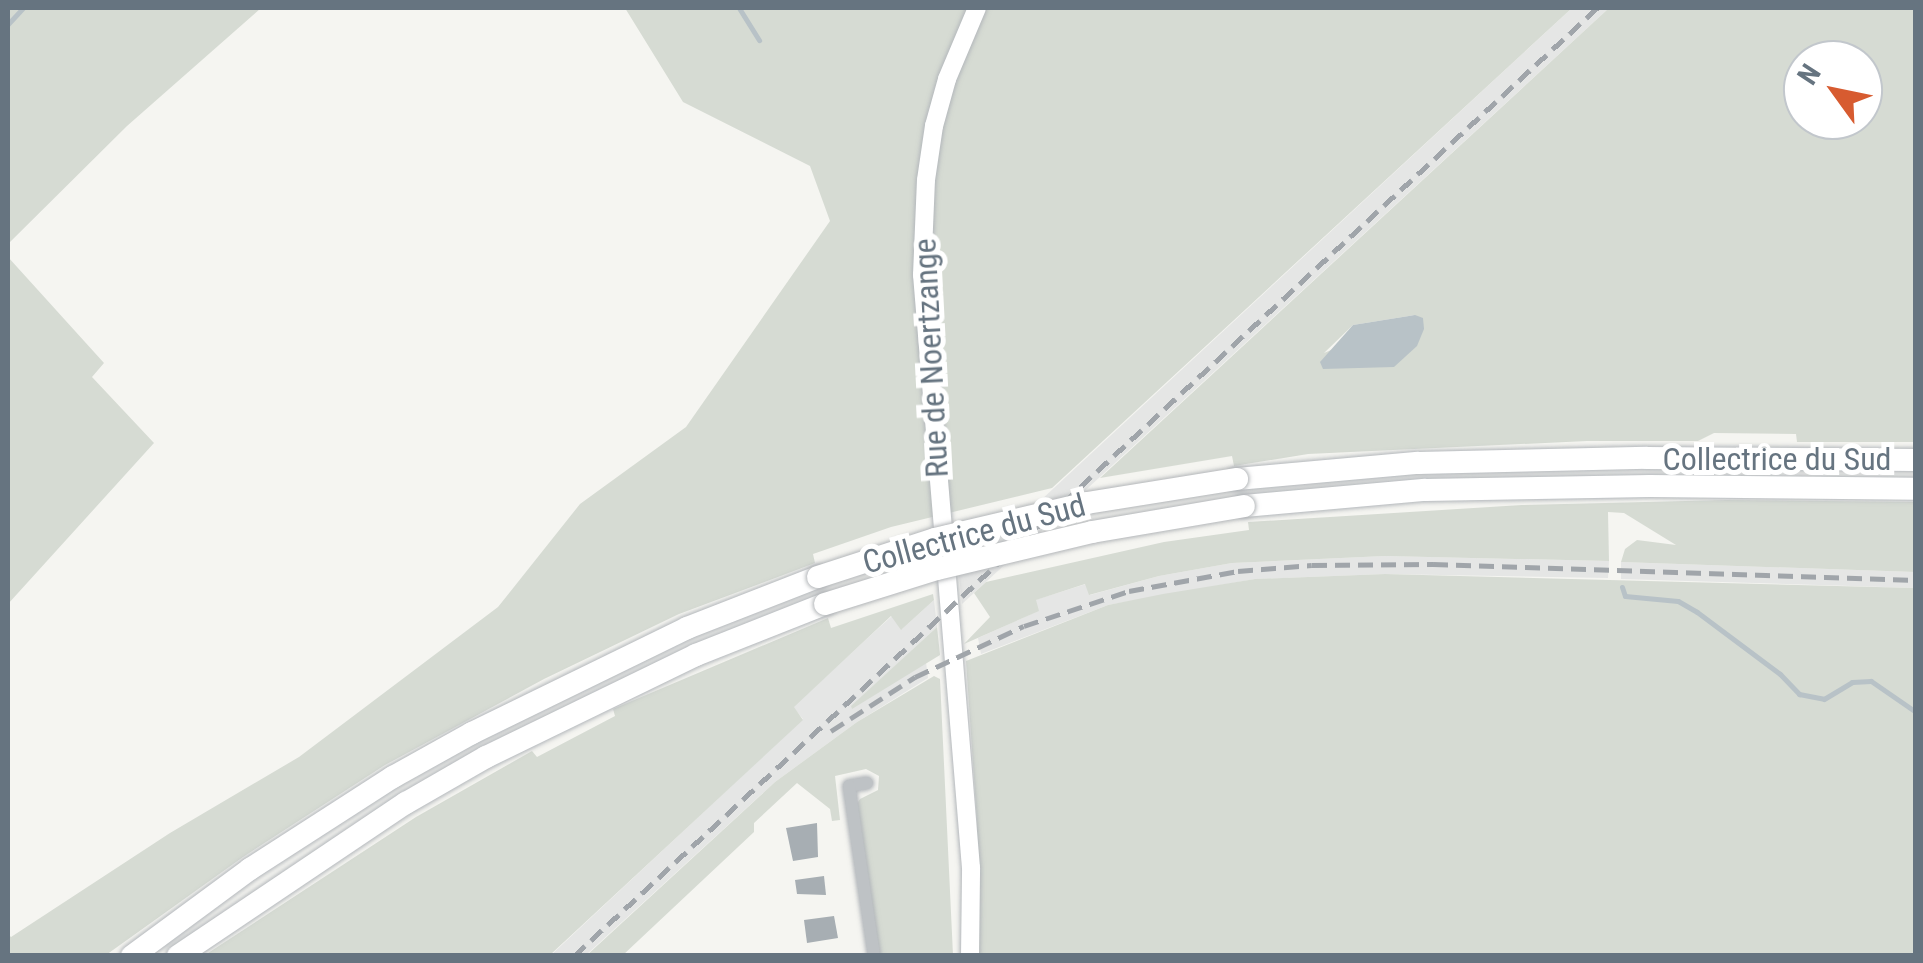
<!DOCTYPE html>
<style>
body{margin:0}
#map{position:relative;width:1923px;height:963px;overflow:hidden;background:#f5f5f1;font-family:"Roboto Condensed",sans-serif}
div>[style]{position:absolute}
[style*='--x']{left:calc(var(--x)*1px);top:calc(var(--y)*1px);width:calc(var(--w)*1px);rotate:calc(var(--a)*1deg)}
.built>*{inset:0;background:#e5e6e5}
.green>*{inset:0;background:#d6dbd3}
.water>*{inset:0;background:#b8c2c7}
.stream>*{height:5px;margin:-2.5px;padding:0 2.5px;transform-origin:2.5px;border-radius:2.5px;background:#b8c2c7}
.building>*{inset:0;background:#a7aeb3}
.roads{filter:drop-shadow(0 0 2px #b3b7bb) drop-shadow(0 0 2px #b3b7bb)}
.minor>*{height:12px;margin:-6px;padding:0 6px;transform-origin:6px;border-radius:6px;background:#bec2c5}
.secondary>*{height:18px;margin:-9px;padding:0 9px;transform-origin:9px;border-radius:9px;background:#fff}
.motorway>*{height:22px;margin:-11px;padding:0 11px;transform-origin:11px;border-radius:11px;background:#fff}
.rail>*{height:5px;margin-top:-2.5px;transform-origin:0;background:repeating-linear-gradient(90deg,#a0a5aa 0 15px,transparent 0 23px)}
.bridges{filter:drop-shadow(0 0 2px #b3b6b9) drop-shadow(0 0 2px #b3b6b9)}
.motorway-bridge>*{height:22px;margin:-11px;padding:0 11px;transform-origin:11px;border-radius:11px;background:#fff}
span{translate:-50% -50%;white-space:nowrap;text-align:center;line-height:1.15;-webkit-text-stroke:10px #fff;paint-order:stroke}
.street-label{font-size:32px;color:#667480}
.frame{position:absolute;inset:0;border:10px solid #667480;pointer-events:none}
.north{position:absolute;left:1783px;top:40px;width:100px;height:100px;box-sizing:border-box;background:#fff;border:2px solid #c2c7cc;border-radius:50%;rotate:303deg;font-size:28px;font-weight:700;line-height:40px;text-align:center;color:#667480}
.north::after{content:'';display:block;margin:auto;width:35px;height:45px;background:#d75b30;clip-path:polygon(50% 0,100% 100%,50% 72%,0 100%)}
</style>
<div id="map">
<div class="built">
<i style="clip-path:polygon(1572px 8px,1609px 8px,962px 604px,959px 576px)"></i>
<i style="clip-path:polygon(1385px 556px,1609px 561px,1608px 578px,1385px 574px,1255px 579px,1108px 605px,981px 654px,978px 638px,1038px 611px,1035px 600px,1086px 584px,1090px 595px,1159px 576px,1232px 563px)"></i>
<i style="clip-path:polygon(1621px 562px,1915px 572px,1916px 588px,1621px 579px)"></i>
<i style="clip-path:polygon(934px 600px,937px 627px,851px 707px,926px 662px,928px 678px,857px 722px,775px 782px,586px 955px,550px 956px,803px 719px,793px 707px,872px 634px,892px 616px,902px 629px)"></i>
</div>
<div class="green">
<i style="clip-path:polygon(8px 8px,261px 8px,127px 126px,8px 244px)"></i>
<i style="clip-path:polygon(625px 8px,1572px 8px,1052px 488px,891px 527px,813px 554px,815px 563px,679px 614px,544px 679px,385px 765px,243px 857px,106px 955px,8px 955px,8px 934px,11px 937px,170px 833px,299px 757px,498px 607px,580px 504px,686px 427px,830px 221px,810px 166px,683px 102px)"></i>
<i style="clip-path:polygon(evenodd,1609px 8px,1915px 8px,1915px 442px,1797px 442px,1796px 434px,1714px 433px,1698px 441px,1587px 441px,1308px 454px,1234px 466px,1232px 456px,1100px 478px,1609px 8px,1803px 60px,1863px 60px,1863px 120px,1803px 120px,1803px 60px,1609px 8px,1415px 315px,1324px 353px,1353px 325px,1415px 315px)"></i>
<i style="clip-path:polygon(8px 257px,104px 363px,92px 377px,154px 443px,8px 604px)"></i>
<i style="clip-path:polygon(1726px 500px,1915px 502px,1915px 572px,1621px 562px,1625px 549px,1637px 540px,1676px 545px,1624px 513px,1608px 512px,1609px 561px,1385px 556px,1232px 563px,1159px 576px,1089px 595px,1085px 584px,1036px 600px,1039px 611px,964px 644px,990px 617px,974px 593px,986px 582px,1164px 542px,1249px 530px,1248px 522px,1522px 505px)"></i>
<i style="clip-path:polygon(1385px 574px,1915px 588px,1915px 955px,978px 955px,977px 822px,966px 661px,1108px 605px,1163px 594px,1255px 579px)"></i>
<i style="clip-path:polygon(933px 594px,934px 600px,901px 630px,891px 616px,794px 707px,803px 720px,550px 955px,205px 955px,416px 817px,532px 751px,537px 757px,615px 716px,613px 709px,828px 618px,831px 628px)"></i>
<i style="clip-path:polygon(937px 627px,940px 655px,852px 709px,851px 706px)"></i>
<i style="clip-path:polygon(934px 676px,940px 679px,953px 955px,874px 955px,852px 811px,860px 799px,878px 790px,879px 776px,866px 769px,835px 776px,840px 820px,832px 821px,830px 809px,797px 783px,754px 823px,754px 832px,623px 955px,586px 956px,775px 782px,857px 722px)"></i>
</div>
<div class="water">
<i style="clip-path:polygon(1415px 315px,1423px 318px,1424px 329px,1417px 346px,1394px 367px,1323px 369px,1320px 362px,1353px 325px)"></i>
</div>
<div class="stream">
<i style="--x:739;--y:8;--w:38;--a:58"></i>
<i style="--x:8;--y:24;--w:22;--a:-47"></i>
<i style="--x:1622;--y:587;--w:9;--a:72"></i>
<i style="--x:1625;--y:596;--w:53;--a:5.4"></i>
<i style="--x:1678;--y:601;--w:22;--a:30"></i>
<i style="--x:1697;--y:612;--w:104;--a:36.8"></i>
<i style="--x:1780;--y:674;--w:28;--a:46"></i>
<i style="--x:1799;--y:694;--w:25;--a:11"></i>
<i style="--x:1824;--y:699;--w:33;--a:-31"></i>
<i style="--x:1852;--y:682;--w:19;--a:-3"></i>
<i style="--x:1871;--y:681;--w:55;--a:34.6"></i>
</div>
<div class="building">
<i style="clip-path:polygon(817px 823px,818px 857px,793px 861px,786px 828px)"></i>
<i style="clip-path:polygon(824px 876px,826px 895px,797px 894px,795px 880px)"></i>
<i style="clip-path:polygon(834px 916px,838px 938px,807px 943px,804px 920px)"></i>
</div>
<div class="roads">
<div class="minor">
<i style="--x:867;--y:783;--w:18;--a:171"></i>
<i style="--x:849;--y:786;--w:172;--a:81.6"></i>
</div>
<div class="secondary">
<i style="--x:970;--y:956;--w:88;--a:-89.3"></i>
<i style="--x:971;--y:868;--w:595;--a:-94.72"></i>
<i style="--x:922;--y:275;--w:95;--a:-87.6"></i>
<i style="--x:926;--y:180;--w:55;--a:-81.6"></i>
<i style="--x:934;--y:126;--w:49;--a:-74.5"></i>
<i style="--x:947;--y:79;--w:77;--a:-67.1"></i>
</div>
<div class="motorway">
<i style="--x:1237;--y:479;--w:182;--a:-5.1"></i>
<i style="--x:1418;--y:463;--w:229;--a:-1.3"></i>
<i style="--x:1647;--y:458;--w:269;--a:0.4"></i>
<i style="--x:1244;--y:506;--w:182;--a:-5.1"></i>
<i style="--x:1425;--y:490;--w:225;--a:-1"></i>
<i style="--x:1650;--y:486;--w:266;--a:0.6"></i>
<i style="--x:132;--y:956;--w:147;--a:-36.4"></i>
<i style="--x:250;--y:869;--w:170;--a:-32.8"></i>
<i style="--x:393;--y:777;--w:90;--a:-29.1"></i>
<i style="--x:472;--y:733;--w:239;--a:-26"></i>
<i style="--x:687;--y:628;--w:141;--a:-21.3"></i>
<i style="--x:178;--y:956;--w:275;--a:-33.9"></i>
<i style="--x:406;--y:803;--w:92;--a:-29.9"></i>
<i style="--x:486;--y:757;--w:233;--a:-25.9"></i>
<i style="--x:696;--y:655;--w:139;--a:-21.6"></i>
</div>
</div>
<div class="rail">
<i style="--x:831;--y:731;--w:100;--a:-32.7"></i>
<i style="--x:915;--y:677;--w:120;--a:-25.1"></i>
<i style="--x:1024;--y:626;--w:111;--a:-18.4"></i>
<i style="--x:1129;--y:591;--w:111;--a:-10.4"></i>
<i style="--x:1238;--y:571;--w:74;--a:-4.6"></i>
<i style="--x:1312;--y:565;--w:121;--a:-0.5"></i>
<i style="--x:1433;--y:564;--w:483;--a:1.9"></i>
<i style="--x:574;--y:956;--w:1395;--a:-42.82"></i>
</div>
<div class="bridges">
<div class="motorway-bridge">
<i style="--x:818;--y:577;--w:123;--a:-18"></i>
<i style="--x:935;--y:539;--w:156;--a:-13.3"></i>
<i style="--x:1087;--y:503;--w:152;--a:-9.1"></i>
<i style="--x:825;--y:604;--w:117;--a:-17.4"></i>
<i style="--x:937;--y:569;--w:159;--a:-13.4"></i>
<i style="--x:1092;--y:532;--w:154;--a:-9.7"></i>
</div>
</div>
<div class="street-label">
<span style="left:931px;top:358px;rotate:-93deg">Rue de Noertzange</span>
<span style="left:1777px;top:459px">Collectrice du Sud</span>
<span style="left:974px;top:534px;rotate:-15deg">Collectrice du Sud</span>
</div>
<div class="frame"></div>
<div class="north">N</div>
</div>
